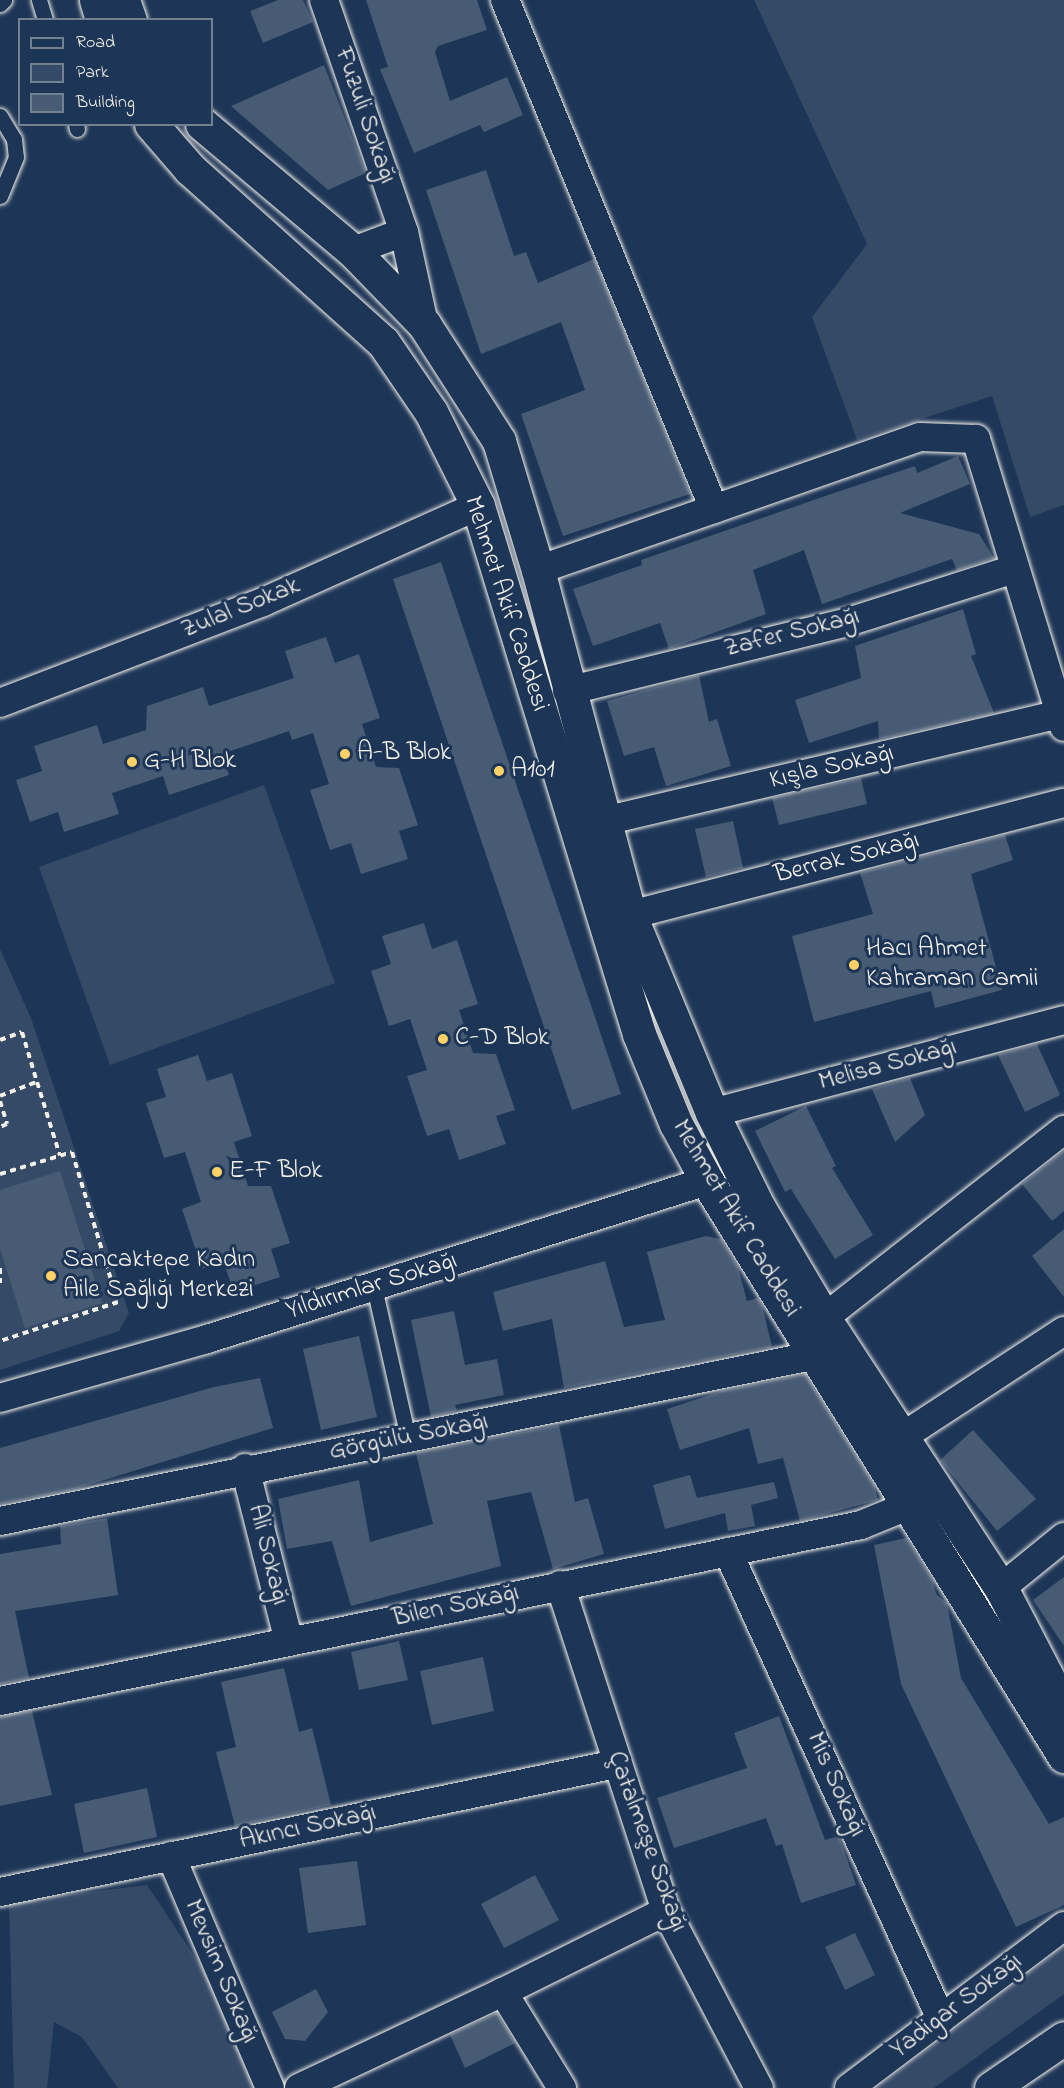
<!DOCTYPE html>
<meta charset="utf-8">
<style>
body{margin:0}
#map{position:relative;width:1064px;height:2088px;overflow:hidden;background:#1d3557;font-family:"Indie Flower",sans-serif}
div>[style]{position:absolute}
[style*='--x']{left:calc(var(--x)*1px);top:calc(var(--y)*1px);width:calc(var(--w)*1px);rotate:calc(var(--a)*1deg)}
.green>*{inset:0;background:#354a67}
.building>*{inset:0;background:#485b74}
.path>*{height:4px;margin-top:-2px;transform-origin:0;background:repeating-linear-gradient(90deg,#f4f1e8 0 6px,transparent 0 10.5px)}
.roads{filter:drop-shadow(0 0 2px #f4f1e8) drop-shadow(0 0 2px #f4f1e8)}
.service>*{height:15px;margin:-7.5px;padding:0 7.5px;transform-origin:7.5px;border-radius:7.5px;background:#1d3557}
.minor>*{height:28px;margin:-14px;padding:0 14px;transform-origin:14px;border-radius:14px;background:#1d3557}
.secondary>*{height:33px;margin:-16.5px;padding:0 16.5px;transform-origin:16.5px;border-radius:16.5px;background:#1d3557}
.motorway>*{height:33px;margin:-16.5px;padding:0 16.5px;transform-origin:16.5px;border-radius:16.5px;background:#1d3557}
.dots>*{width:16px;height:16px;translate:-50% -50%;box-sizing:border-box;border:3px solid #1d3557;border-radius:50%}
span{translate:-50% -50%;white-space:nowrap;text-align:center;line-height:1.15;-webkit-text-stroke:6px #1d3557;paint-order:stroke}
.street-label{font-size:26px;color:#f4f1e8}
.poi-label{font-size:26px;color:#f4f1e8}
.left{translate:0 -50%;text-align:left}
.legend{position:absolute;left:18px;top:18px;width:195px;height:108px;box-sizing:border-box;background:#1d3557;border:2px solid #738091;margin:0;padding:8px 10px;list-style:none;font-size:18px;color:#f4f1e8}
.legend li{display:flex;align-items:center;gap:12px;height:30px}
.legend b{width:30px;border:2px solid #738091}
</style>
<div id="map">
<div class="green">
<i style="clip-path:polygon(754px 0,1064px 0,1064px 505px,1030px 517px,992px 396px,857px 440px,812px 317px,867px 244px)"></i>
<i style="clip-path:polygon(264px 785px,335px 983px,110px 1065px,39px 867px)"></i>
<i style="clip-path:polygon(0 949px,31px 1018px,129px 1313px,119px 1331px,0 1370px)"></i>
<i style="clip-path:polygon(147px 1885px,282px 2088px,118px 2088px,82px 2037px,54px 2022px,47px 2088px,14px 2088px,9px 1902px)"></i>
<i style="clip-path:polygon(1064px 1947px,1064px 1994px,934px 2088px,877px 2088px)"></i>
</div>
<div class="building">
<i style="clip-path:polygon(278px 0,303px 0,313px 22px,263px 43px,250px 11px)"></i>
<i style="clip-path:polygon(366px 0,477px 0,487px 30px,438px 46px,435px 52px,450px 101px,507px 77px,523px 115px,484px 132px,480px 125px,414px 153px,380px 69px,388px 67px)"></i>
<i style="clip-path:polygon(324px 65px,366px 173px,328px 190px,231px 106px)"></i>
<i style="clip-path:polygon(486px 170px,514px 256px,526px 252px,538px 283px,594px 259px,690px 494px,563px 536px,521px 414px,585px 390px,561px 322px,481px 354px,426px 190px)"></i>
<i style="clip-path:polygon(958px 456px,970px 484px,900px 513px,979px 534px,994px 558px,957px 570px,952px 559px,822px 604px,804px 550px,753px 570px,766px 614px,669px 649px,660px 623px,593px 646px,573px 589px,642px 565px,641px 560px,831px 494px,915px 466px,917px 473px)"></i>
<i style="clip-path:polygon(441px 562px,621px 1094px,572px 1110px,393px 579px)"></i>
<i style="clip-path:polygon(963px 609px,976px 654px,971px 656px,994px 713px,879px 739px,878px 721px,809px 743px,795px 700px,861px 678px,855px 646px)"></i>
<i style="clip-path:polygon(326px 637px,335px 663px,359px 654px,380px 718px,362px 724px,376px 767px,399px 768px,418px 825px,399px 831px,408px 859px,361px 874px,351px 843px,330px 850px,310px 790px,329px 784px,313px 733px,292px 740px,289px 731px,222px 754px,229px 775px,169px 795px,163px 776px,112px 793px,119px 814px,64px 832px,58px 812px,30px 822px,16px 780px,42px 771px,34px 746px,97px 725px,103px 744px,146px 730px,147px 706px,203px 687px,209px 706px,294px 678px,285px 651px)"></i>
<i style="clip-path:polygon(699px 675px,709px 722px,717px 719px,731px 766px,666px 786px,654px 747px,624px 756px,607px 701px)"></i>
<i style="clip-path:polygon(861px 778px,867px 804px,779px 825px,772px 798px)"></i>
<i style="clip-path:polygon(733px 821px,743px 868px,706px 877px,695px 829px)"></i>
<i style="clip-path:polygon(1005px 835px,1013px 860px,971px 874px,1002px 990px,935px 1008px,931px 991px,814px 1022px,792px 936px,873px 914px,860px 873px)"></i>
<i style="clip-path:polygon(424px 923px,432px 949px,457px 940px,478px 1004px,459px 1010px,473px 1053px,496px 1054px,515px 1110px,496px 1116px,506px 1144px,459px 1160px,449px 1129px,427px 1136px,407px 1076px,427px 1070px,410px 1019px,389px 1026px,371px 971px,391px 964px,382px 936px)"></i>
<i style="clip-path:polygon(1037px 1044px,1060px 1095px,1025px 1112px,998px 1055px)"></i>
<i style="clip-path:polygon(198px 1055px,207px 1081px,232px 1073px,252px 1136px,234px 1142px,248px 1186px,271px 1186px,290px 1243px,271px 1249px,280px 1277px,234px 1292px,223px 1261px,202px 1269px,182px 1209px,201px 1202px,185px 1152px,164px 1158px,146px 1103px,166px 1097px,157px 1069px)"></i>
<i style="clip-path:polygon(910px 1078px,925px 1115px,895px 1142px,872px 1089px)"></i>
<i style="clip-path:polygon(806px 1106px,836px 1166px,832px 1168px,873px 1235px,835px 1259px,791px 1189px,785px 1192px,755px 1131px)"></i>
<i style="clip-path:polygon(1064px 1151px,1064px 1211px,1052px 1221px,1022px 1184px)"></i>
<i style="clip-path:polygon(60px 1171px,102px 1303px,25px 1328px,0 1249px,0 1190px)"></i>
<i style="clip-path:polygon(1064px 1229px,1064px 1297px,1032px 1256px)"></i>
<i style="clip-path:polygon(706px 1236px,721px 1239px,738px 1267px,747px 1301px,758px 1298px,762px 1305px,772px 1347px,564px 1388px,552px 1319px,503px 1331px,493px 1292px,605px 1261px,624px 1327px,665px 1320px,647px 1252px)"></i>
<i style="clip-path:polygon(454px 1311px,465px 1365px,497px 1359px,504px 1395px,455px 1405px,457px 1411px,431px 1417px,411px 1320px)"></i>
<i style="clip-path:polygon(359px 1336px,377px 1417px,321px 1430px,303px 1349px)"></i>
<i style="clip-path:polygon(805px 1374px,874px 1485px,878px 1500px,800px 1521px,783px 1458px,758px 1464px,749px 1428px,680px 1450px,667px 1409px,722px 1391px)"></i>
<i style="clip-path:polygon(260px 1378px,273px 1428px,75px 1489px,0 1504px,0 1448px,214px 1387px)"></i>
<i style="clip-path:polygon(559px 1425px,575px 1502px,588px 1498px,604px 1554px,553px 1569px,531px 1492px,487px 1501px,501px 1566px,351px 1606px,332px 1541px,287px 1549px,278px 1499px,359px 1480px,370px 1542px,433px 1524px,416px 1453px)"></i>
<i style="clip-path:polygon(973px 1430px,1036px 1499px,997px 1531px,940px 1460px)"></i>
<i style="clip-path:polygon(690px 1475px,697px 1498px,774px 1482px,778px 1498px,751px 1505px,755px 1526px,728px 1531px,725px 1513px,665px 1529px,653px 1485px)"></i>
<i style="clip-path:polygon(107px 1518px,118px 1595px,15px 1611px,29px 1678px,0 1684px,0 1554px,61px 1544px,60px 1526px)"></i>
<i style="clip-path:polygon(906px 1538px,933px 1581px,936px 1594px,947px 1603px,961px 1678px,1049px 1824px,1064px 1817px,1064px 1905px,1016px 1927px,901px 1684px,874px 1545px)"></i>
<i style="clip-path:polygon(1064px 1577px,1064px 1646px,1033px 1600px)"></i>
<i style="clip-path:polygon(399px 1641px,408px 1680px,359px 1690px,351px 1652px)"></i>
<i style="clip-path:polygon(483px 1657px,494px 1711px,432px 1725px,420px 1671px)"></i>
<i style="clip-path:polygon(284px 1668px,299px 1732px,312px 1728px,331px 1805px,235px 1826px,216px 1752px,236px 1747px,221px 1682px)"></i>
<i style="clip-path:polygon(32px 1711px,52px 1795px,0 1806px,0 1717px)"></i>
<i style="clip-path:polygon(779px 1716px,825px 1840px,839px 1836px,856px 1885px,801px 1903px,782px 1844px,776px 1846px,766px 1818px,674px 1848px,657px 1798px,747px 1768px,734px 1733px)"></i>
<i style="clip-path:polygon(147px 1788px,157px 1837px,84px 1853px,74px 1804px)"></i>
<i style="clip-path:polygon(357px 1861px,366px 1925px,308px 1933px,299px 1868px)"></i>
<i style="clip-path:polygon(535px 1875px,559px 1920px,504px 1948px,481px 1904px)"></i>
<i style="clip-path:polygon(855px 1933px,875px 1975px,845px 1990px,825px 1947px)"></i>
<i style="clip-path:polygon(316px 1989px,328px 2012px,305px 2041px,285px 2039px,272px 2012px)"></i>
<i style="clip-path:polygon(497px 2013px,515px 2043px,465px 2068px,450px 2035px)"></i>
</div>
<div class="path">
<i style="--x:0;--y:1040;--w:23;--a:-20"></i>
<i style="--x:22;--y:1032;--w:52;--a:73.3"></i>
<i style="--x:0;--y:1096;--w:40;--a:-21"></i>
<i style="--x:37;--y:1082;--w:77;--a:72.7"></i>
<i style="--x:0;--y:1101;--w:24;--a:73"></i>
<i style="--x:7;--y:1124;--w:8;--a:157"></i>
<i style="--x:0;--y:1174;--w:75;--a:-17"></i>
<i style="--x:72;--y:1152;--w:157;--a:73"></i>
<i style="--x:118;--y:1302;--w:124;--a:161.7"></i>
<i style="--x:0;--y:1268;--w:15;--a:90"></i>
</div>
<div class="roads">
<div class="service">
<i style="--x:39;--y:0;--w:21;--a:73"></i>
<i style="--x:0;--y:4;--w:6;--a:-45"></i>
<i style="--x:0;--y:116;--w:27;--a:59"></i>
<i style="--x:14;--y:139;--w:18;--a:84"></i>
<i style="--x:16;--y:157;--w:42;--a:112.3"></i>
<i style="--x:76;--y:124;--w:5;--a:79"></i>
<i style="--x:374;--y:1287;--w:155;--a:77.3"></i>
</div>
<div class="minor">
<i style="--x:324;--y:0;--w:245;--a:71"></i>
<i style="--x:404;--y:232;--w:94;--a:77.7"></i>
<i style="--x:505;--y:0;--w:550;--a:67.68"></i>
<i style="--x:714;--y:509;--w:218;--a:-19.3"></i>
<i style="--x:920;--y:437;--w:56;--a:2"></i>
<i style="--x:976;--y:439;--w:301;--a:73"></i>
<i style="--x:353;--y:251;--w:54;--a:-20.4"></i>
<i style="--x:538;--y:570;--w:186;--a:-19.1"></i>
<i style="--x:567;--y:691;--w:289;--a:-13.8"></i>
<i style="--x:848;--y:622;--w:174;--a:-17.7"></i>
<i style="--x:0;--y:703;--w:282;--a:-21"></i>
<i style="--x:263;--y:602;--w:235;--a:-24.1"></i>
<i style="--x:604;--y:821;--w:468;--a:-13.2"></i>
<i style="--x:630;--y:915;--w:448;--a:-14.5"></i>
<i style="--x:712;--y:1113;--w:364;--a:-14.8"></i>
<i style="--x:824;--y:1318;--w:305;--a:-38.1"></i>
<i style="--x:0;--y:1398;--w:215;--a:-15.9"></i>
<i style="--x:207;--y:1339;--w:524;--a:-17.54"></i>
<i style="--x:905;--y:1435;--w:190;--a:-33.2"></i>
<i style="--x:245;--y:1468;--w:179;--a:75.8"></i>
<i style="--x:0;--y:1521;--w:834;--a:-11.49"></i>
<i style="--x:728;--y:1552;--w:513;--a:65.48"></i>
<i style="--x:560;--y:1585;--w:343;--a:72"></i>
<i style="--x:666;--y:1911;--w:200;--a:62.3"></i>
<i style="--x:1001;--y:1588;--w:81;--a:-39"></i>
<i style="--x:0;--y:1701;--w:879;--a:-11.55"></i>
<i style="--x:861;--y:1525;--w:53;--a:-22.2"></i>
<i style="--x:171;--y:1856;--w:252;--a:66.9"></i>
<i style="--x:0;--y:1892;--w:629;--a:-11.74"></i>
<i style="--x:299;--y:2088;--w:225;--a:-25.2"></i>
<i style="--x:562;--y:2088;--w:113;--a:-121.6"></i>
<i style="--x:503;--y:1992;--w:182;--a:-26.4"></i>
<i style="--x:849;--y:2088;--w:269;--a:-37"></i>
</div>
<div class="secondary">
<i style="--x:96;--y:0;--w:21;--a:73"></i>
<i style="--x:123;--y:0;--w:21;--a:71"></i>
<i style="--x:151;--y:124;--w:60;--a:49.1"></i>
<i style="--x:190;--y:169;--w:259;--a:41.9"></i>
<i style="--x:383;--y:342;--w:85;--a:55.6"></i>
<i style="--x:431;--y:412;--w:105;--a:63.4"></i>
<i style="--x:478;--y:506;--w:552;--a:73.04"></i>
<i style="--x:639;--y:1034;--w:97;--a:67.7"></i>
<i style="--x:676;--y:1124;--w:65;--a:61.5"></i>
<i style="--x:707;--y:1181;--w:677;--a:58.17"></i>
<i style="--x:202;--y:124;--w:197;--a:40.1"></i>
<i style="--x:353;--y:251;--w:102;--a:45.8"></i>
<i style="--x:424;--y:324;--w:139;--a:57.3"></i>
<i style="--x:499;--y:441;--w:135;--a:73.2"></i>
<i style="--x:538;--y:570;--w:357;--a:75.1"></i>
<i style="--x:630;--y:915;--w:214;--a:67.5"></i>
<i style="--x:712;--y:1113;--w:106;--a:63.7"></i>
<i style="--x:759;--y:1208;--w:128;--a:59.4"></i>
<i style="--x:824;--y:1318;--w:323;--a:56.8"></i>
<i style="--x:1001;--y:1588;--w:136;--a:62.5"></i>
</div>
<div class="motorway">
<i style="--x:991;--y:2088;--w:88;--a:-34.4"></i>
</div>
</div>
<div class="dots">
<i style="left:345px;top:754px;background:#ffd166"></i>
<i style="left:132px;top:762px;background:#ffd166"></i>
<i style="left:499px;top:771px;background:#ffd166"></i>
<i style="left:854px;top:965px;background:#ffd166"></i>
<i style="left:443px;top:1039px;background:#ffd166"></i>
<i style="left:217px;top:1172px;background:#ffd166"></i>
<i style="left:51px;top:1276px;background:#ffd166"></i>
</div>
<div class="street-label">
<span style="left:364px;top:116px;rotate:71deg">Fuzuli Sokağı</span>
<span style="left:505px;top:604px;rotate:72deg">Mehmet Akif Caddesi</span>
<span style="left:241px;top:609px;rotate:-22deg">Zulal Sokak</span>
<span style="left:792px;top:634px;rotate:-14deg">Zafer Sokağı</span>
<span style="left:832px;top:768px;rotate:-13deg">Kışla Sokağı</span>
<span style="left:847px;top:859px;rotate:-14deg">Berrak Sokağı</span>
<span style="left:888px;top:1066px;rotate:-15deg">Melisa Sokağı</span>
<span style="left:735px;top:1219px;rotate:59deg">Mehmet Akif Caddesi</span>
<span style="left:372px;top:1287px;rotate:-17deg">Yıldırımlar Sokağı</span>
<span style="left:409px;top:1438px;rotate:-11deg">Görgülü Sokağı</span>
<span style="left:267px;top:1555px;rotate:76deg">Ali Sokağı</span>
<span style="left:456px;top:1607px;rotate:-12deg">Bilen Sokağı</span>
<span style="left:835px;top:1785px;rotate:66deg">Mis Sokağı</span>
<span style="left:308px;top:1828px;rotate:-12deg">Akıncı Sokağı</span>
<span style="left:646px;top:1842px;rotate:70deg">Çatalmeşe Sokağı</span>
<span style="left:220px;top:1972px;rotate:67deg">Mevsim Sokağı</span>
<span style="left:957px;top:2007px;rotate:-37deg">Yadigar Sokağı</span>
</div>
<div class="poi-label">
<span class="left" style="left:357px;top:754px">A-B Blok</span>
<span class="left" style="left:144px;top:762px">G-H Blok</span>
<span class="left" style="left:511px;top:771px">A101</span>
<span class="left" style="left:866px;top:965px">Hacı Ahmet<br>Kahraman Camii</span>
<span class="left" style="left:455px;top:1039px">C-D Blok</span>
<span class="left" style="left:229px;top:1172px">E-F Blok</span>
<span class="left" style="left:63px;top:1276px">Sancaktepe Kadın<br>Aile Sağlığı Merkezi</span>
</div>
<ul class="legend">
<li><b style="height:8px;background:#1d3557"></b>Road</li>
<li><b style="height:16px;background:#354a67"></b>Park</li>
<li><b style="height:16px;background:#485b74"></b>Building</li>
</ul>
</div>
